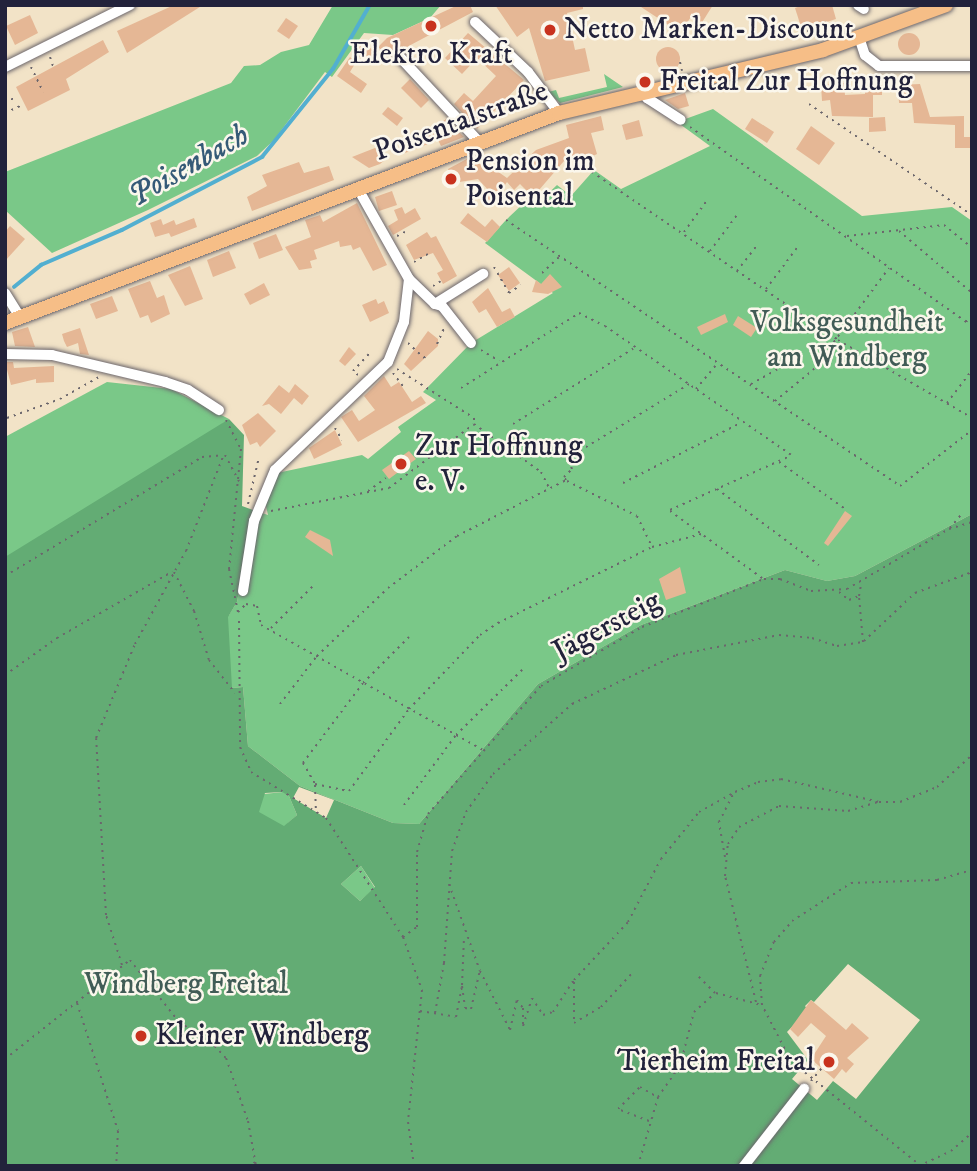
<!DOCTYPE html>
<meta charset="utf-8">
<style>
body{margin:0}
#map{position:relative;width:977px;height:1171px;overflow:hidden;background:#f2e3c7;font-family:"IM FELL DW Pica",serif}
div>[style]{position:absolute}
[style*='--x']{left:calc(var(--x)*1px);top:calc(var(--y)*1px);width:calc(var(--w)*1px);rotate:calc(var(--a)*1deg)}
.green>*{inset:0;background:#7ac888}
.forest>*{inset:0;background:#63ac74}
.stream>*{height:3.5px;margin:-1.75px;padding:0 1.75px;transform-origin:1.75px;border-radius:1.75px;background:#52afd0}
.building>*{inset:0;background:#e5b795}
.round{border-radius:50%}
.path>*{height:2px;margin-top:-1px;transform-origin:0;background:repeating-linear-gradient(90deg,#6b666c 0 2px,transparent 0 7px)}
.roads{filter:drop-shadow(0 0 2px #6b666c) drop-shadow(0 0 2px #6b666c)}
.minor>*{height:10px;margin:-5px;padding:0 5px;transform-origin:5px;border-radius:5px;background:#fff}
.major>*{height:14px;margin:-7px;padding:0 7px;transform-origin:7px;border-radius:7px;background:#f6be87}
.dots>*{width:19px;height:19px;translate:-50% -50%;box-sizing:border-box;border:4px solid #fbf7ec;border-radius:50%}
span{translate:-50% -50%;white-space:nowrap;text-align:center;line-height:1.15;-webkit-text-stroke:5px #fbf7ec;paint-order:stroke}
.poi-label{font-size:30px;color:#22223b}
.left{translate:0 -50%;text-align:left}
.right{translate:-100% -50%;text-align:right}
.street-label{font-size:30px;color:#22223b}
.park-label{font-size:30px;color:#415c56}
.water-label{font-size:32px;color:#355a77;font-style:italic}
.frame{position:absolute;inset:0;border:7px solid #22223b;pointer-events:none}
</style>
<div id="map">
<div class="green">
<i style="clip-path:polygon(333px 5px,441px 5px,430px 18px,393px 35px,364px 33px,332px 77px,325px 72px,274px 140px,257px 156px,148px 210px,52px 253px,5px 210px,5px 172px,231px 83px,244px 66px,260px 65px,281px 52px,309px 45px)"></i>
<i style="clip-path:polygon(604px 74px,623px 87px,560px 103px,548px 92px,556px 90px,559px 98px,607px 87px)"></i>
<i style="clip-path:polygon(713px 109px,862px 216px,952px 207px,972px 221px,972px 514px,855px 576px,827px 581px,785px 570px,641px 625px,538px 684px,419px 824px,393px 823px,300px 786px,248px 746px,243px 687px,232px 688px,237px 760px,264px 794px,283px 792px,289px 796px,297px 815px,288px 823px,390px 949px,430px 944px,439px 826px,558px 691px,756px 607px,866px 648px,955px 550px,972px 549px,972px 872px,892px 881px,801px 928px,767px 976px,778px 1080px,723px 1166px,5px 1166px,5px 437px,107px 382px,171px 389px,229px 419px,222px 424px,234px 451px,227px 535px,229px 615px,237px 602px,253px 510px,268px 515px,265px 502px,277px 473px,362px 455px,368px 459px,401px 432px,398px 427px,436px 400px,423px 392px,471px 343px,553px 293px,485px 243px,506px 220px,525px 202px,533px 208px,557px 185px,571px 196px,594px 170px,621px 189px,710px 146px,677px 122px)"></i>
<i style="clip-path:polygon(361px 866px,375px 888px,360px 901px,341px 884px)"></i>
</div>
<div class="forest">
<i style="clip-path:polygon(evenodd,229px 419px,244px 435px,242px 506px,253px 510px,237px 602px,228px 617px,232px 688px,243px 687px,248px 746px,300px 786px,393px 823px,419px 824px,538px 684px,641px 625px,785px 570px,827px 581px,855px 576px,972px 514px,972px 1166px,5px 1166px,5px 557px,229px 419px,299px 787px,334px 800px,326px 818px,293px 798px,299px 787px,229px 419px,282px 792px,289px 796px,297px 815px,284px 826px,259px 812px,265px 793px,282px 792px,229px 419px,361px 866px,375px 887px,360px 901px,341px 884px,361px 866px,229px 419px,848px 964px,920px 1020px,856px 1099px,833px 1081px,817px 1100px,792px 1079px,808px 1060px,787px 1032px,808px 1010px,805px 1006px,811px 1000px,814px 1002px,848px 964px)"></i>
</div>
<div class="stream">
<i style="--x:14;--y:287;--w:35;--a:-39"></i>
<i style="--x:41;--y:265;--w:88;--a:-23.4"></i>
<i style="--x:122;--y:230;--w:158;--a:-27.5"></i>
<i style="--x:262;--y:157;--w:113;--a:-51.1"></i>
<i style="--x:333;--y:69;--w:74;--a:-60"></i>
</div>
<div class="building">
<i style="clip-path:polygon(174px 5px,203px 5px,127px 53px,117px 31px)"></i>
<i style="clip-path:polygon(458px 5px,470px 5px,473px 12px,403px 49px,393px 49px,392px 60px,378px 47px,387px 38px)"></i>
<i style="clip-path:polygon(495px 5px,583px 5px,583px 9px,567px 13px,575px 50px,585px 48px,590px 71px,545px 81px,529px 28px,517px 37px)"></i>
<i style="clip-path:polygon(638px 5px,713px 5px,701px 24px,691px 17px,684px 27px,670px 31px,670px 26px)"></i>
<i style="clip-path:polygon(803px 5px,832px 5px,836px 19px,802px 30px,795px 8px)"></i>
<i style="clip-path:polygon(30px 15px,38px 33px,15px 45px,6px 26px)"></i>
<i style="clip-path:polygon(286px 18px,298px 26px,289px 39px,277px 31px)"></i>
<i style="clip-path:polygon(468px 33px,524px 80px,477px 129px,454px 104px,464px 93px,473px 101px,496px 76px,477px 58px,462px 74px,445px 58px)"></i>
<i class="round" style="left:898px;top:33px;width:22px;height:22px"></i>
<i style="clip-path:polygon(103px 40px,109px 52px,66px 79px,70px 90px,28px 111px,16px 87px)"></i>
<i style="clip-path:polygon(360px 44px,377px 51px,372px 63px,355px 55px)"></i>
<i class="round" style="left:656px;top:47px;width:24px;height:24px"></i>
<i style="clip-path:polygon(350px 57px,356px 62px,350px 72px,367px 84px,361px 93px,337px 76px)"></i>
<i style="clip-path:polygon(410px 79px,429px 100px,421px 108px,401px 88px)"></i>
<i style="clip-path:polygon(865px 82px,882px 82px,882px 95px,873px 95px,873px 117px,832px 116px,830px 100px,822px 101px,821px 85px,844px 83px,845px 95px,865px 94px)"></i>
<i style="clip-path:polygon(920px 84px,930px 117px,964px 116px,964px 137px,972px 137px,972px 148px,955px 148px,955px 125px,914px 123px,912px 103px,899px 103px,898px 85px)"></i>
<i style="clip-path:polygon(685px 93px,689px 106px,678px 109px,665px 100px)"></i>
<i style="clip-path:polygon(388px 107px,403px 118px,397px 126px,382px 114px)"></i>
<i style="clip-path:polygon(601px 116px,604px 130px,591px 133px,597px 154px,581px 162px,570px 154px,533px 197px,520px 184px,514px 190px,507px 182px,491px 205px,484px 200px,490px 192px,478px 179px,453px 183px,448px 169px,474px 155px,507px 178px,536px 150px,569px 138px,566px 125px)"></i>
<i style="clip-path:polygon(885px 117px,886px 131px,869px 132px,869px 118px)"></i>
<i style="clip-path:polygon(752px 118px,774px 132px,767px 143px,745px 129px)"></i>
<i style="clip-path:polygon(446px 119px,464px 137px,441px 146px,438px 140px,405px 153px,400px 140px,420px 132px,422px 138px,447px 128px,442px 122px)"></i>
<i style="clip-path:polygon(639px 120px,643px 136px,626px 140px,622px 125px)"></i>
<i style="clip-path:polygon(811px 126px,835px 143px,819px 165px,796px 149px)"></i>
<i style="clip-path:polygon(380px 146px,386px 159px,380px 164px,369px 168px,352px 157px)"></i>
<i style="clip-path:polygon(299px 162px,304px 173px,329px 166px,334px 180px,252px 211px,247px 197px,267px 186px,262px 175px)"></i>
<i style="clip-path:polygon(392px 191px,397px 205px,379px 211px,375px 197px)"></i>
<i style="clip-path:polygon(357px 203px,387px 265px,373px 271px,360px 247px,353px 250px,351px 245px,340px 247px,339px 241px,314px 250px,317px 259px,310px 261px,312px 268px,299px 270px,285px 247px,311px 237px,305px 220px,320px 215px,323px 222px)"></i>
<i style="clip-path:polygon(402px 207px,405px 214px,415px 208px,421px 219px,393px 235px,388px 226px,398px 220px,394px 210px)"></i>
<i style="clip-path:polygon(468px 213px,485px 227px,492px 219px,500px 227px,487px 242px,460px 223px)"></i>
<i style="clip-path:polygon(194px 218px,197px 227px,171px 237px,169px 233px,155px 237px,150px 223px,161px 219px,163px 225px,174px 220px,176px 225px)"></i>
<i style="clip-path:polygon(10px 226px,25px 239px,5px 261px,5px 232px)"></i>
<i style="clip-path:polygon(427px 232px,431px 238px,436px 236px,457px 276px,443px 284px,437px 273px,443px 270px,433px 253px,414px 260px,406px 245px)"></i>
<i style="clip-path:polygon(276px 234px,283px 250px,259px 259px,253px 243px)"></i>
<i style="clip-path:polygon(229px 251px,236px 268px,213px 277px,207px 260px)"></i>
<i style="clip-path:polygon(190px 266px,203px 299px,185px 306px,168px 275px)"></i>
<i style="clip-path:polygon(509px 267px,520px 283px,509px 291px,498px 275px)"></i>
<i style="clip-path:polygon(550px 274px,562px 287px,548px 294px,532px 292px,536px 280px,541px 284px)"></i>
<i style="clip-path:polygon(150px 281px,157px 298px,164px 295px,170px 314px,151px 323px,148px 315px,140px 318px,128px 289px)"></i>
<i style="clip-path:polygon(264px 283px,270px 295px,250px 305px,244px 294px)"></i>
<i style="clip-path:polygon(488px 288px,502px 312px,510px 308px,515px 317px,497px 327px,486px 309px,479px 313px,472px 302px)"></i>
<i style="clip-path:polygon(112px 296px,118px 311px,96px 319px,90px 304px)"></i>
<i style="clip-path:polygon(376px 299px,378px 304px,384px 301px,389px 313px,370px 322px,362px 305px)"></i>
<i style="clip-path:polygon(725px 314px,728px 322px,701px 335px,697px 327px)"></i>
<i style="clip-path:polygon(738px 316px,757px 328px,751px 337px,733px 325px)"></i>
<i style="clip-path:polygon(28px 327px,35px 347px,15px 346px,12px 332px)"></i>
<i style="clip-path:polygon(80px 328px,89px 355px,80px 354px,78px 343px,67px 347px,64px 341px,62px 334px)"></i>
<i style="clip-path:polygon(428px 331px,438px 339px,438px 346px,411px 371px,404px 364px)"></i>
<i style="clip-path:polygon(349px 347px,356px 354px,345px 366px,339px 361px)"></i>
<i style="clip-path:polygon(5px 362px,13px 362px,14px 368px,54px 366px,54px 382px,36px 383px,36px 379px,11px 385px)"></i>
<i style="clip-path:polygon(384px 376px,391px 387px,399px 382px,412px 402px,421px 396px,426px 403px,358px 442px,341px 417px,352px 410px,359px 421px,375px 410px,364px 396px)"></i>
<i style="clip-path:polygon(295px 384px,309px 396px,302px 405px,294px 398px,281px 414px,269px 404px,262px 406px,279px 385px,289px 393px)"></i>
<i style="clip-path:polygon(258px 413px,276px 431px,260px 447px,257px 442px,250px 445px,242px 425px)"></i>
<i style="clip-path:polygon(335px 430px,342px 445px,314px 459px,309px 448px)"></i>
<i style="clip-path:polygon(409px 451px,416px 459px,389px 479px,382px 470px)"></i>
<i style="clip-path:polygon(845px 511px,852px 516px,828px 546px,824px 543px)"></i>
<i style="clip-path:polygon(310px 530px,330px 540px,333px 556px,305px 537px)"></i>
<i style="clip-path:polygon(680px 567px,686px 593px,666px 600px,659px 579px)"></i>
<i style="clip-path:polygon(811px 1000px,846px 1030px,852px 1023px,869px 1038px,847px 1058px,854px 1064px,846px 1073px,842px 1069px,834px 1079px,811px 1059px,826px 1036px,811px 1023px,798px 1037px,790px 1029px)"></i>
</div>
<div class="path">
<i style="--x:800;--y:33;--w:19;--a:-16"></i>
<i style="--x:818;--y:28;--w:9;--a:69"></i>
<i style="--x:824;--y:35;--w:9;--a:-111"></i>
<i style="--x:821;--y:27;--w:7;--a:-45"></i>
<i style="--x:50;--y:57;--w:13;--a:72"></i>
<i style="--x:680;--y:62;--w:9;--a:77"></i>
<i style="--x:31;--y:67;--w:28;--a:64"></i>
<i style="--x:5;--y:103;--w:13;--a:-29"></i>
<i style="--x:809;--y:104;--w:197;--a:34.3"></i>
<i style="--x:5;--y:113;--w:17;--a:-25"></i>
<i style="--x:690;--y:127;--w:345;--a:35.2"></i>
<i style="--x:592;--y:172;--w:298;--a:34.3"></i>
<i style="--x:838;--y:340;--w:155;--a:30.2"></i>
<i style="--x:506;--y:220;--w:475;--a:34"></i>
<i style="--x:900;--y:486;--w:91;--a:-37.9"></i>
<i style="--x:899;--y:231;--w:96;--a:40.3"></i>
<i style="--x:684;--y:232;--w:41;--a:-54"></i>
<i style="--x:397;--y:236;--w:9;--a:-27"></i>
<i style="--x:847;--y:236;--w:98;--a:-6.5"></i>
<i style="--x:944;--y:225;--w:36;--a:39"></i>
<i style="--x:710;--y:251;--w:45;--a:-53.1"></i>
<i style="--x:414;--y:262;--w:16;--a:-30"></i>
<i style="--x:494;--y:267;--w:30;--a:60"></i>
<i style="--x:509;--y:293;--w:14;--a:-34"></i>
<i style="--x:737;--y:271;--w:34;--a:-52"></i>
<i style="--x:542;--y:273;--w:23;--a:-43"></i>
<i style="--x:433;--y:286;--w:9;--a:-32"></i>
<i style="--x:766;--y:289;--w:55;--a:-53.1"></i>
<i style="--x:966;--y:322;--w:9;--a:-49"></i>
<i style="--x:408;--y:343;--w:22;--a:43"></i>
<i style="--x:424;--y:358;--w:6;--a:-51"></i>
<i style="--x:437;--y:344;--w:20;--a:-66"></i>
<i style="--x:481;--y:350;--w:21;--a:31"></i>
<i style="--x:397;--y:369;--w:91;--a:32.5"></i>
<i style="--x:474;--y:418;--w:6;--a:90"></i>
<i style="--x:474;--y:424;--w:82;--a:35.6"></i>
<i style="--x:541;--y:472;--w:18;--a:63"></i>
<i style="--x:393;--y:373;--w:20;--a:53"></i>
<i style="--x:358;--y:375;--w:6;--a:-141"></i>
<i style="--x:353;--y:371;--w:26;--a:-47"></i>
<i style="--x:751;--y:384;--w:49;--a:-29.2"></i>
<i style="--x:461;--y:388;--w:140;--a:-32.4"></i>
<i style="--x:579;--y:313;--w:29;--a:27"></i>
<i style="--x:605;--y:326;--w:226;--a:34.7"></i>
<i style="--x:696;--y:389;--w:35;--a:-50"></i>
<i style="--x:775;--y:401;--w:49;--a:-39.2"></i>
<i style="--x:813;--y:370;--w:127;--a:-53.3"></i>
<i style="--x:947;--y:403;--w:41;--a:-52.9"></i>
<i style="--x:7;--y:418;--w:56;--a:-19.7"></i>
<i style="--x:60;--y:399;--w:45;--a:-29.4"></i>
<i style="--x:226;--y:420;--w:33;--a:63"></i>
<i style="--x:241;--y:449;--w:121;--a:95.7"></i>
<i style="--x:229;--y:569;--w:44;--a:78.2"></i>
<i style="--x:238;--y:612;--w:11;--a:-45"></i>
<i style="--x:246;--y:604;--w:11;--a:10"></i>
<i style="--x:257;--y:606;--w:19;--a:78"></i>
<i style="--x:261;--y:625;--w:255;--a:29.4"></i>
<i style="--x:513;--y:424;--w:143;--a:-32.1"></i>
<i style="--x:335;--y:428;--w:14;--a:60"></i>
<i style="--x:225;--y:455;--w:30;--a:62"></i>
<i style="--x:779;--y:462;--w:80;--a:35.3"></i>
<i style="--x:567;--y:481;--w:78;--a:26.6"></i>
<i style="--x:637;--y:516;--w:34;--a:64"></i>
<i style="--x:623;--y:483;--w:131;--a:-27.1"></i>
<i style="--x:717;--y:489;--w:127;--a:36.7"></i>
<i style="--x:368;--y:491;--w:22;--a:-36"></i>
<i style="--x:248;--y:504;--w:48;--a:-76.8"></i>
<i style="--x:670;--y:510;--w:132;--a:-24.2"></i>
<i style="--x:271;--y:511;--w:120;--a:-11"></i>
<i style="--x:389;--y:488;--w:106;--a:-37"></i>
<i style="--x:670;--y:511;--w:114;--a:36.1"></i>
<i style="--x:950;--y:528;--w:17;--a:-50"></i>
<i style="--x:174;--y:572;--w:44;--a:62.9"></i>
<i style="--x:194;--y:611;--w:51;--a:73"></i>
<i style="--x:209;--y:660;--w:42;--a:51.8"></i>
<i style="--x:5;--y:576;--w:230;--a:-31.1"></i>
<i style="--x:202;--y:457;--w:21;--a:-5"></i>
<i style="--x:839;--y:592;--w:13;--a:39"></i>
<i style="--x:849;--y:600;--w:11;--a:-22"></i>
<i style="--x:859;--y:596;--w:11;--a:-80"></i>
<i style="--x:239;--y:621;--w:126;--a:89.5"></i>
<i style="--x:240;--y:747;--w:27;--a:66"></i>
<i style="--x:251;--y:772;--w:88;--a:31.5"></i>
<i style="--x:326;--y:818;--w:142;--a:57.1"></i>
<i style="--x:403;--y:937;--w:56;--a:70.3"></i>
<i style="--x:422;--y:990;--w:133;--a:96.1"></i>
<i style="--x:408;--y:1122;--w:44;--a:82.2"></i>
<i style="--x:271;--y:628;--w:62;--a:-45"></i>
<i style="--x:409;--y:637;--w:65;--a:135"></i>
<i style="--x:363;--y:683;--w:100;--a:126.9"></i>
<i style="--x:303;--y:763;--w:24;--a:60"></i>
<i style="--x:315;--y:784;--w:35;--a:12"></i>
<i style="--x:349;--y:791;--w:102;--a:-53.8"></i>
<i style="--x:409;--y:709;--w:103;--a:-46.2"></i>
<i style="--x:480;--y:635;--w:22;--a:-34"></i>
<i style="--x:498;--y:623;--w:172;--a:-26.3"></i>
<i style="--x:652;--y:547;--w:55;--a:-14.8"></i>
<i style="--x:864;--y:641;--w:70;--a:-43.3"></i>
<i style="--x:915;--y:593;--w:61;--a:-20.2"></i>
<i style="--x:5;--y:675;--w:64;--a:-35.4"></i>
<i style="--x:57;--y:638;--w:133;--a:-29.9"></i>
<i style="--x:280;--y:704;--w:61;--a:-52.4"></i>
<i style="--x:317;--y:656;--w:98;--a:-43.8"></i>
<i style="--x:388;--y:588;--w:86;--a:-37"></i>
<i style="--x:457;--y:536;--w:123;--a:-27.2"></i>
<i style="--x:566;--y:480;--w:4;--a:-124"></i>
<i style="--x:564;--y:477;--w:11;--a:-45"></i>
<i style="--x:572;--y:469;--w:12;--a:-110"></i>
<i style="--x:568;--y:458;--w:142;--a:-31.4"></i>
<i style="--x:315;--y:785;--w:25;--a:88"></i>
<i style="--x:404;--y:805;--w:87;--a:-53.4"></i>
<i style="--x:456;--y:735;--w:93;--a:-44.6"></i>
<i style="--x:725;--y:857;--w:36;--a:-100"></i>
<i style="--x:719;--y:822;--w:30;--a:-63"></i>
<i style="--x:449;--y:884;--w:92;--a:70.4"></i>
<i style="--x:403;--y:937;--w:17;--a:-36"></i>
<i style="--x:417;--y:927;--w:75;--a:-90"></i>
<i style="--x:417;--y:852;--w:40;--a:-74"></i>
<i style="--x:428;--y:814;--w:171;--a:-48.6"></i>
<i style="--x:541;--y:686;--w:117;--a:-30.3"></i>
<i style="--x:642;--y:627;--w:131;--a:-21.5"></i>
<i style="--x:764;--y:579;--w:16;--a:0"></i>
<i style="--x:780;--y:579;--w:33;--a:21"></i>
<i style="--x:811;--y:591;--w:36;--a:-3"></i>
<i style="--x:847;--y:589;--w:118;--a:-30.5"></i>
<i style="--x:949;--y:529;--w:24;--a:-17"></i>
<i style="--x:122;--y:965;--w:52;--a:-107.7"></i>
<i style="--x:106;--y:915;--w:177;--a:-93.2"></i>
<i style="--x:96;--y:738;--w:102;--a:-67.5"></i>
<i style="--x:135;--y:644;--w:106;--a:-61.3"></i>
<i style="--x:186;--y:551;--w:104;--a:-68.6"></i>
<i style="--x:574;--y:982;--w:41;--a:90"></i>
<i style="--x:574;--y:1023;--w:31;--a:-31"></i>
<i style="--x:601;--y:1007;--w:49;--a:-47.5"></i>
<i style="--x:462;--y:985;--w:47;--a:-87.6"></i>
<i style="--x:716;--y:993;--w:47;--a:14.9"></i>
<i style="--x:756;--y:1002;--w:130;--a:-103.8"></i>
<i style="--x:725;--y:876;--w:32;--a:-85"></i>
<i style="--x:728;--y:844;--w:20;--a:-57"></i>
<i style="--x:739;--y:827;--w:45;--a:-27.7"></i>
<i style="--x:779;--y:806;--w:69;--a:4.1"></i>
<i style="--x:848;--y:811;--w:31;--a:-17"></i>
<i style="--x:77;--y:1003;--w:134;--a:72.2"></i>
<i style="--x:118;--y:1131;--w:35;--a:93"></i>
<i style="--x:420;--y:1011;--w:36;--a:9"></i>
<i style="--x:456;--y:1017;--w:32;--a:-79"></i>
<i style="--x:462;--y:986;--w:22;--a:82"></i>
<i style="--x:465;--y:1008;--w:6;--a:9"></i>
<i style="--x:471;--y:1009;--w:39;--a:-77"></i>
<i style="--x:480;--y:971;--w:66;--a:63"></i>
<i style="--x:510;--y:1030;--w:31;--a:-77"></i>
<i style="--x:517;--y:1000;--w:10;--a:53"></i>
<i style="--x:523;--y:1008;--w:18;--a:90"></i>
<i style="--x:523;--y:1026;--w:29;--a:-72"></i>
<i style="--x:532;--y:998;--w:20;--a:57"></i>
<i style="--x:543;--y:1015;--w:10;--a:-17"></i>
<i style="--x:553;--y:1012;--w:38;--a:-57"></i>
<i style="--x:574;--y:980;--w:79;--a:-47"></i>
<i style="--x:628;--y:922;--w:71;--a:-62.4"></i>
<i style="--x:661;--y:859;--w:60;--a:-51"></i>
<i style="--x:699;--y:812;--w:41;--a:-29.1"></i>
<i style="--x:735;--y:792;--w:25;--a:-23"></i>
<i style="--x:758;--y:782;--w:23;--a:-7"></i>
<i style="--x:781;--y:779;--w:101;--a:13.2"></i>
<i style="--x:879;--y:802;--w:21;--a:0"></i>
<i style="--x:900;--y:802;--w:40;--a:-22"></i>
<i style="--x:937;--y:787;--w:47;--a:-42.4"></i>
<i style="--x:435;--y:1013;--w:51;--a:-79.8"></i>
<i style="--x:444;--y:963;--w:112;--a:-85.9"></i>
<i style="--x:452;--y:851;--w:41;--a:-70.3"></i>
<i style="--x:466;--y:812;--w:47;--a:-54.6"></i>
<i style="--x:493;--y:774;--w:106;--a:-41.5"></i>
<i style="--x:572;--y:704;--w:115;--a:-25.2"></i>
<i style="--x:676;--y:655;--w:105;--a:-11"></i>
<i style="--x:779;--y:635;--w:33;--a:5"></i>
<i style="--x:812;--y:638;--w:26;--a:18"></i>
<i style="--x:837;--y:646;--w:26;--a:-9"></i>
<i style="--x:863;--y:642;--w:46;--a:-95"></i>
<i style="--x:5;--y:1059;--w:159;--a:-38.4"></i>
<i style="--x:130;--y:960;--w:79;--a:51.7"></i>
<i style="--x:179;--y:1022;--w:36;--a:32"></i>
<i style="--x:210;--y:1041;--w:23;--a:47"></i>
<i style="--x:226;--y:1058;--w:67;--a:70.8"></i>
<i style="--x:248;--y:1121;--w:46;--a:79.9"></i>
<i style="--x:811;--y:1081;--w:17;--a:-50"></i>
<i style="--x:649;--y:1121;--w:33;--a:-159"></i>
<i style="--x:618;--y:1109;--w:31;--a:-45"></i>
<i style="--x:640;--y:1087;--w:20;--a:30"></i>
<i style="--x:247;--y:1166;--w:10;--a:-24"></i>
<i style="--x:638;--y:1166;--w:72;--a:-73.8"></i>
<i style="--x:658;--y:1097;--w:38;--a:-55"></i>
<i style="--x:680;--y:1066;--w:56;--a:-75.5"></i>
<i style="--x:694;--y:1012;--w:28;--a:-42"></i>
<i style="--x:715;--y:993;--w:27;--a:-135"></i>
<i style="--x:919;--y:1166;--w:35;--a:-25"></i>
<i style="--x:951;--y:1151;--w:28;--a:-41"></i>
<i style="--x:921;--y:1166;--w:167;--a:-141.1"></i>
<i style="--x:791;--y:1061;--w:63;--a:-117.4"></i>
<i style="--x:762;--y:1005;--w:29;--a:-94"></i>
<i style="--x:760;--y:976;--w:37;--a:-68"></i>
<i style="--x:774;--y:942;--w:28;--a:-49"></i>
<i style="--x:792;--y:921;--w:70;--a:-32.8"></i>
<i style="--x:851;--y:883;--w:86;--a:-2"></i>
<i style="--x:937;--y:880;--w:36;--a:-16"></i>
</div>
<div class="roads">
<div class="minor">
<i style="--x:858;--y:5;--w:7;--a:34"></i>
<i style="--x:475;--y:22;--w:73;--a:43.3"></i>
<i style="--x:528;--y:72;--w:51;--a:52.9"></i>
<i style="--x:859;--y:37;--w:19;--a:72"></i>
<i style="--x:865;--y:55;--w:18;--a:38"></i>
<i style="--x:879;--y:66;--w:93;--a:0"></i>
<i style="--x:398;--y:55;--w:120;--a:47"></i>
<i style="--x:5;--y:67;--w:140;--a:-26.4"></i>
<i style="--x:644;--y:92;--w:7;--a:63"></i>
<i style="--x:647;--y:98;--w:40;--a:32.9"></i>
<i style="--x:409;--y:279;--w:36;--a:44"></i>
<i style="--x:435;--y:304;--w:57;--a:-32"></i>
<i style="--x:5;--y:293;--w:28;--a:58"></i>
<i style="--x:435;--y:304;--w:7;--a:16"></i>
<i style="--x:442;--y:306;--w:47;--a:51.9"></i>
<i style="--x:5;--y:354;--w:47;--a:1.2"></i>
<i style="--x:52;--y:355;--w:116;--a:13.4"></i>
<i style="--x:165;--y:382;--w:24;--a:19"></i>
<i style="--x:188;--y:390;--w:37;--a:33"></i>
<i style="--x:243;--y:591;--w:71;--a:-81.1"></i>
<i style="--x:254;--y:521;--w:55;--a:-67.6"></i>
<i style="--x:275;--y:470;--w:156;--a:-43.7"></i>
<i style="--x:388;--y:362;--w:43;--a:-68.2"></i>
<i style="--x:404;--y:322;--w:43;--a:-83.4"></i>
<i style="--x:409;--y:279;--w:103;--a:-119.5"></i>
<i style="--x:744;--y:1166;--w:98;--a:-52.1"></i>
</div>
<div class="major">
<i style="--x:5;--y:323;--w:592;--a:-20.76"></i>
<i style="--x:559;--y:113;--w:271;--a:-13.4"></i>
<i style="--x:823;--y:50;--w:131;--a:-20.1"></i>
</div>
</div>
<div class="dots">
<i style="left:431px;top:26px;background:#c8321e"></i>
<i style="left:550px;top:30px;background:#c8321e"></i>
<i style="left:645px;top:82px;background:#c8321e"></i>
<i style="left:451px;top:179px;background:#c8321e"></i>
<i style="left:401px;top:464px;background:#c8321e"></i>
<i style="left:141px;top:1036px;background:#c8321e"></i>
<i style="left:829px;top:1062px;background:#c8321e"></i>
</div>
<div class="poi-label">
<span class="left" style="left:564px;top:30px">Netto Marken-Discount</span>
<span style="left:431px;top:55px">Elektro Kraft</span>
<span class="left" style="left:659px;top:82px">Freital Zur Hoffnung</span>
<span class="left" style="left:465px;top:179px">Pension im<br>Poisental</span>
<span class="left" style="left:415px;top:464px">Zur Hoffnung<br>e. V.</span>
<span class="left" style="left:155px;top:1036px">Kleiner Windberg</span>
<span class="right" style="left:815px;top:1062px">Tierheim Freital</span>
</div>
<div class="street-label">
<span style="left:461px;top:122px;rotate:-20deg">Poisentalstraße</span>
<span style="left:607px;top:627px;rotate:-28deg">Jägersteig</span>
</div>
<div class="park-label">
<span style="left:847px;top:340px">Volksgesundheit<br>am Windberg</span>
<span style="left:186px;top:985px">Windberg Freital</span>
</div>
<div class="water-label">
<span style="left:189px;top:166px;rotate:-30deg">Poisenbach</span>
</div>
<div class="frame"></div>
</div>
